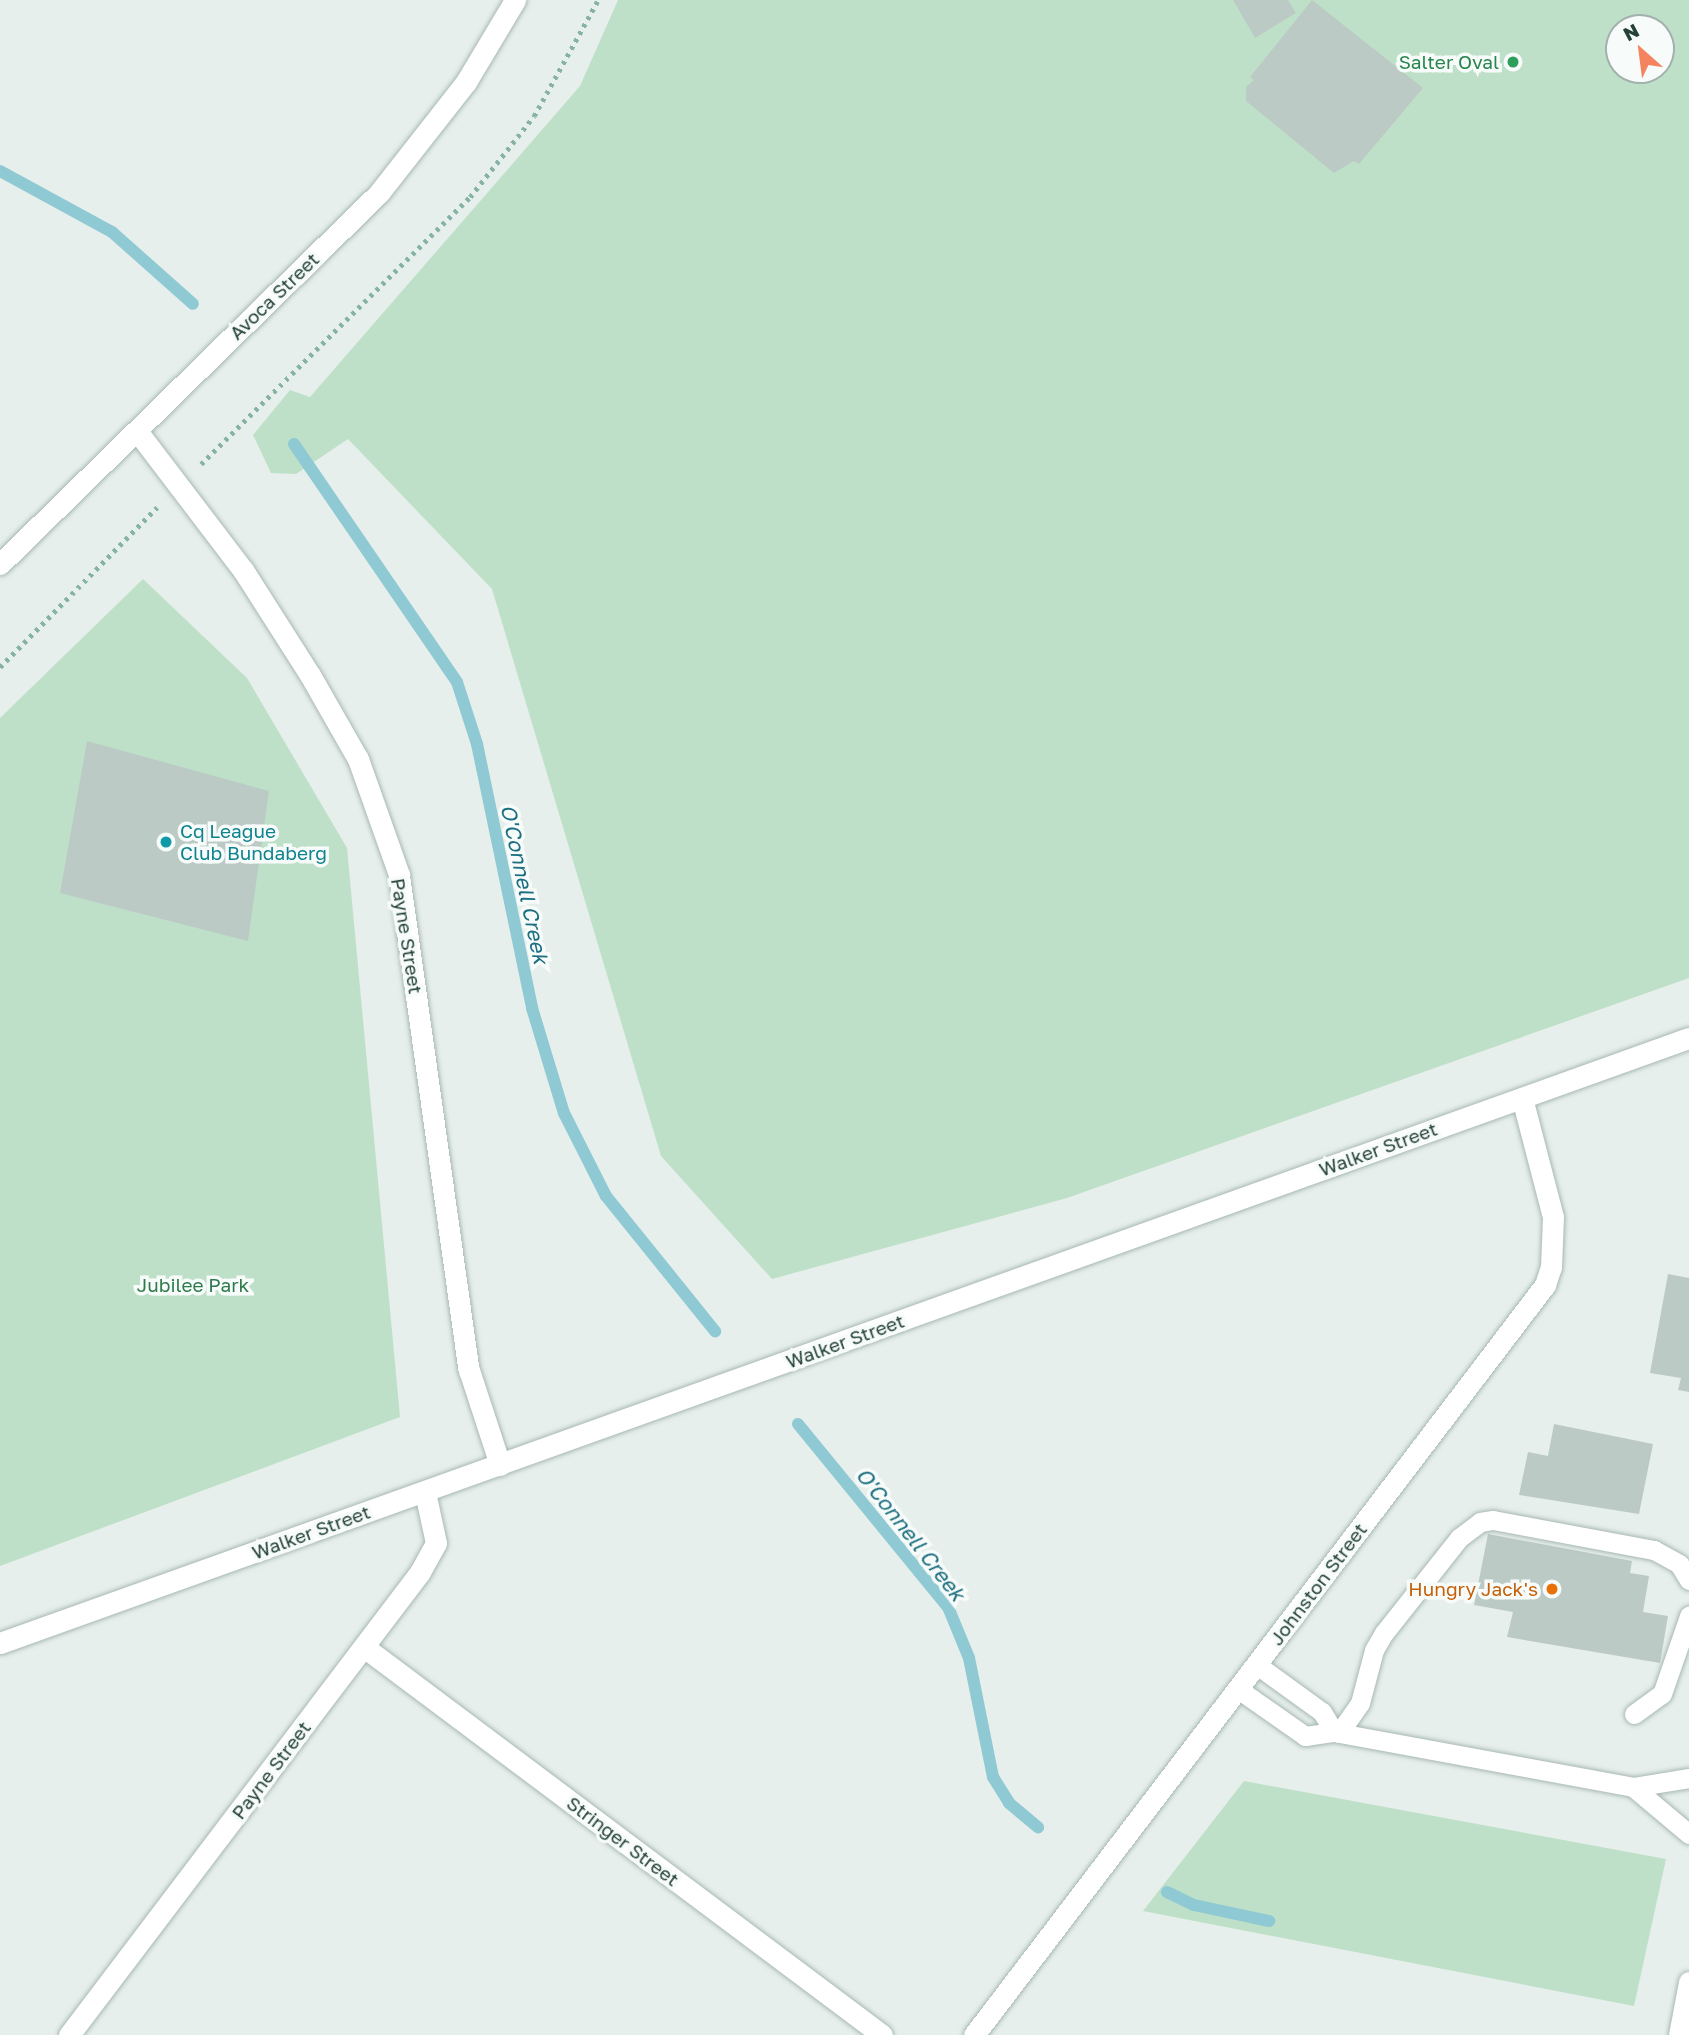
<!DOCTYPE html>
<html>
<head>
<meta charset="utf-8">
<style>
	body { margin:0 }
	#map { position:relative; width:1689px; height:2035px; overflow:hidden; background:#e6efeb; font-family:"Golos Text",sans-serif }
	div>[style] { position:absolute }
	.green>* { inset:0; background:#bfe0c8 }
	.stream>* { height:12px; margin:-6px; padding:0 6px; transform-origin:6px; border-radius:6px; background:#8ec9d4 }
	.building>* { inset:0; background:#bbcac4 }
	.path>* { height:4.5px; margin-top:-2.25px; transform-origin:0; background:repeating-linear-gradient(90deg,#86b3a5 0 3.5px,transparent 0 8.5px) }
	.roads { filter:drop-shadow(0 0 2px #a8b8b2) drop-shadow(0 0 2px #a8b8b2) }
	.service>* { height:19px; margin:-9.5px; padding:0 9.5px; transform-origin:9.5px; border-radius:9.5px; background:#fff }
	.minor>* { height:21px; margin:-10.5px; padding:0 10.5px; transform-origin:10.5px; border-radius:10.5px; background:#fff }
	.tertiary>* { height:21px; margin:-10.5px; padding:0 10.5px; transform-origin:10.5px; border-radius:10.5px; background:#fff }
	.dots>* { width:19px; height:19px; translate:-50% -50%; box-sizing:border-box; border:4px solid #f7fbf9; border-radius:50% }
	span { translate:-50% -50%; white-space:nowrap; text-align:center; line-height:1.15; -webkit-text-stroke:7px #f7fbf9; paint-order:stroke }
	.leisure-label { font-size:19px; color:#27864d }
	.right { translate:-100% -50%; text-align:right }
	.street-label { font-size:19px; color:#24423a }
	.culture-label { font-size:19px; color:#0d838f }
	.left { translate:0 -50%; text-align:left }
	.park-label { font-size:19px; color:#2d7a4b }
	.food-label { font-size:19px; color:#c56008 }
	.water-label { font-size:21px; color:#1c6f80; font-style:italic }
	.north { position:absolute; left:1605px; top:14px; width:70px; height:70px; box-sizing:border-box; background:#f7fbf9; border:2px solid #a3b1ad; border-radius:50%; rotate:332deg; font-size:19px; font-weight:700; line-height:28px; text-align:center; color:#24423a }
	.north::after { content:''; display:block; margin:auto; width:24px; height:32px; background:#f4845f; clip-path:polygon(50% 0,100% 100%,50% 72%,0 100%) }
</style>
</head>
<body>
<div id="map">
	<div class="green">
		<div style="clip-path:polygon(evenodd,618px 0,1689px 0,1689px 978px,1067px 1198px,772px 1279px,661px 1156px,492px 589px,348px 439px,296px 474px,271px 473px,253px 435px,290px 390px,310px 397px,580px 86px,618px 0,1619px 28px,1661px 28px,1661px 70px,1619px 70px,1619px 28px)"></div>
		<div style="clip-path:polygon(143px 579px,247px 678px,347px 848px,400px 1417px,0 1566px,0 718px)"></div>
		<div style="clip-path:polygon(1244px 1781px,1666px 1859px,1634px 2006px,1143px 1911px)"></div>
	</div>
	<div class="stream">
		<div style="left:0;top:171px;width:128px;rotate:28.6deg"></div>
		<div style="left:112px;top:232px;width:108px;rotate:41.6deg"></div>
		<div style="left:294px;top:444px;width:288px;rotate:55.6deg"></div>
		<div style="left:457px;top:682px;width:65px;rotate:72.1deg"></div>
		<div style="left:477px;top:744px;width:270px;rotate:78.2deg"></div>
		<div style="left:532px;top:1008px;width:110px;rotate:73.1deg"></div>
		<div style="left:564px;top:1113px;width:93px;rotate:63.2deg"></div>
		<div style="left:606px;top:1196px;width:174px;rotate:51.1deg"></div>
		<div style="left:798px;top:1424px;width:237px;rotate:50.7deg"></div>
		<div style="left:948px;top:1607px;width:55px;rotate:67.6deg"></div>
		<div style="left:969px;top:1658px;width:121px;rotate:78.6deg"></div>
		<div style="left:993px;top:1777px;width:31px;rotate:58deg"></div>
		<div style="left:1009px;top:1803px;width:38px;rotate:40deg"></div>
		<div style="left:1167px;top:1892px;width:30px;rotate:26deg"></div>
		<div style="left:1194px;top:1905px;width:77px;rotate:12deg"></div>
	</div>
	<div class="building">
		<div style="clip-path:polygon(1233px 0,1288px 0,1296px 13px,1255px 38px)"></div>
		<div style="clip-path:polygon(1312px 0,1423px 88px,1359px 164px,1354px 161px,1334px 173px,1246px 101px,1246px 87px,1254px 80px,1250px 77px)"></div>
		<div style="clip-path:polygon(87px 741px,269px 791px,248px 941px,60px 893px)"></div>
		<div style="clip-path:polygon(1668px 1274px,1689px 1278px,1689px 1392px,1678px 1390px,1681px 1378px,1650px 1373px)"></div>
		<div style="clip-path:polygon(1554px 1424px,1653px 1444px,1639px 1514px,1519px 1495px,1528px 1452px,1548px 1456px)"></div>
		<div style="clip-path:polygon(1488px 1534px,1632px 1561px,1630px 1573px,1649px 1576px,1643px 1612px,1668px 1616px,1660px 1663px,1507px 1637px,1513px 1612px,1474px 1605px)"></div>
	</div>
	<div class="path">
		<div style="left:201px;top:464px;width:379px;rotate:-44.8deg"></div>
		<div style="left:470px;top:197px;width:103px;rotate:-51.7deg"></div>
		<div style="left:534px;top:116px;width:132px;rotate:-61.1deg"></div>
		<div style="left:0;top:667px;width:224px;rotate:-45.5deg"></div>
	</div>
	<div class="roads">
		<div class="service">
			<div style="left:1257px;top:1665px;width:80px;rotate:35.9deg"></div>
			<div style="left:1322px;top:1712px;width:23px;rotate:59deg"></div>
			<div style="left:1238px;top:1689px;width:82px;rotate:35deg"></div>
			<div style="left:1305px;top:1736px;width:29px;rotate:-8deg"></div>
			<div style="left:1334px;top:1732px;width:304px;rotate:10.4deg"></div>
			<div style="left:1634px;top:1714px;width:34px;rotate:-36deg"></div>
			<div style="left:1662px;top:1694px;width:83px;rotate:-70.9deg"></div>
			<div style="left:1339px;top:1733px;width:37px;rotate:-55deg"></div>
			<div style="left:1360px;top:1703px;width:55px;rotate:-75.2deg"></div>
			<div style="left:1374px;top:1650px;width:20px;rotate:-60deg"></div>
			<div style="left:1384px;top:1633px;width:121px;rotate:-51.7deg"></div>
			<div style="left:1459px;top:1538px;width:26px;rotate:-37deg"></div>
			<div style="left:1480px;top:1522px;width:13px;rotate:-9deg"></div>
			<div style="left:1493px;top:1520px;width:164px;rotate:10.6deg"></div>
			<div style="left:1654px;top:1550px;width:29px;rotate:29deg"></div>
			<div style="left:1679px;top:1564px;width:19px;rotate:58deg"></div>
			<div style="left:1689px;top:1778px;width:57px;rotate:170.9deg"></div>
			<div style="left:1633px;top:1787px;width:73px;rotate:40deg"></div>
		</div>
		<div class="minor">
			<div style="left:137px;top:431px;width:175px;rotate:52.7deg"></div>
			<div style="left:243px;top:570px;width:125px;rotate:57.5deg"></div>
			<div style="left:310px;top:675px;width:97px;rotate:60.3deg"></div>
			<div style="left:358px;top:759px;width:123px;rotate:70.5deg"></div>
			<div style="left:399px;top:875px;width:500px;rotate:82deg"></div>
			<div style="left:469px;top:1370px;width:100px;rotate:71.9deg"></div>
			<div style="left:364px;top:1647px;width:647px;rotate:36.83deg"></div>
			<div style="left:69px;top:2035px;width:581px;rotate:-52.83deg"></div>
			<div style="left:420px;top:1572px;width:33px;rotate:-61deg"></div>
			<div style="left:436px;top:1543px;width:52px;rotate:-102.2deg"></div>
			<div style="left:974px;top:2035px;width:943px;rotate:-52.72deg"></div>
			<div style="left:1545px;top:1285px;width:19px;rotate:-72deg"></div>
			<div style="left:1551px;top:1267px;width:50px;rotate:-87.7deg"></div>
			<div style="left:1553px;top:1217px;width:123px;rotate:-104.6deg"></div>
			<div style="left:1679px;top:2035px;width:54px;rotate:-79.3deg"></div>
		</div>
		<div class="tertiary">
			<div style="left:0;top:564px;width:530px;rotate:-44.39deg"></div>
			<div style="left:379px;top:193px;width:141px;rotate:-51.9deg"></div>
			<div style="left:466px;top:82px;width:96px;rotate:-59.1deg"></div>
			<div style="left:0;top:1643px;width:1794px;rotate:-19.71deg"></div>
		</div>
	</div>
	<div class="dots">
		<div style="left:1513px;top:62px;background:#2e9e5b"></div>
		<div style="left:166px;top:842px;background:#0f9aa8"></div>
		<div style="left:1552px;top:1589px;background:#e8710a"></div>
	</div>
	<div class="leisure-label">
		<span class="right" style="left:1499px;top:62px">Salter Oval</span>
	</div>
	<div class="street-label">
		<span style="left:274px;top:296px;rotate:-44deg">Avoca Street</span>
		<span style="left:407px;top:936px;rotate:81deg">Payne Street</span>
		<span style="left:1378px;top:1149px;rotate:-20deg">Walker Street</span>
		<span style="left:845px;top:1341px;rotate:-20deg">Walker Street</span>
		<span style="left:311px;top:1532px;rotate:-20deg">Walker Street</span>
		<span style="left:1318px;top:1584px;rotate:-53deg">Johnston Street</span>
		<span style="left:271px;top:1770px;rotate:-53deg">Payne Street</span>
		<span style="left:623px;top:1841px;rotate:37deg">Stringer Street</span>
	</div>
	<div class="culture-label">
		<span class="left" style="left:180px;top:842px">Cq League<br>Club Bundaberg</span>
	</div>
	<div class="park-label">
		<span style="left:193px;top:1285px">Jubilee Park</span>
	</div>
	<div class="food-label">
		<span class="right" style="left:1538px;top:1589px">Hungry Jack's</span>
	</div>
	<div class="water-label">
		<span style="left:525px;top:884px;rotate:78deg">O'Connell Creek</span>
		<span style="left:911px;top:1534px;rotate:52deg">O'Connell Creek</span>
	</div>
	<div class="north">N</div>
</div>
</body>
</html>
